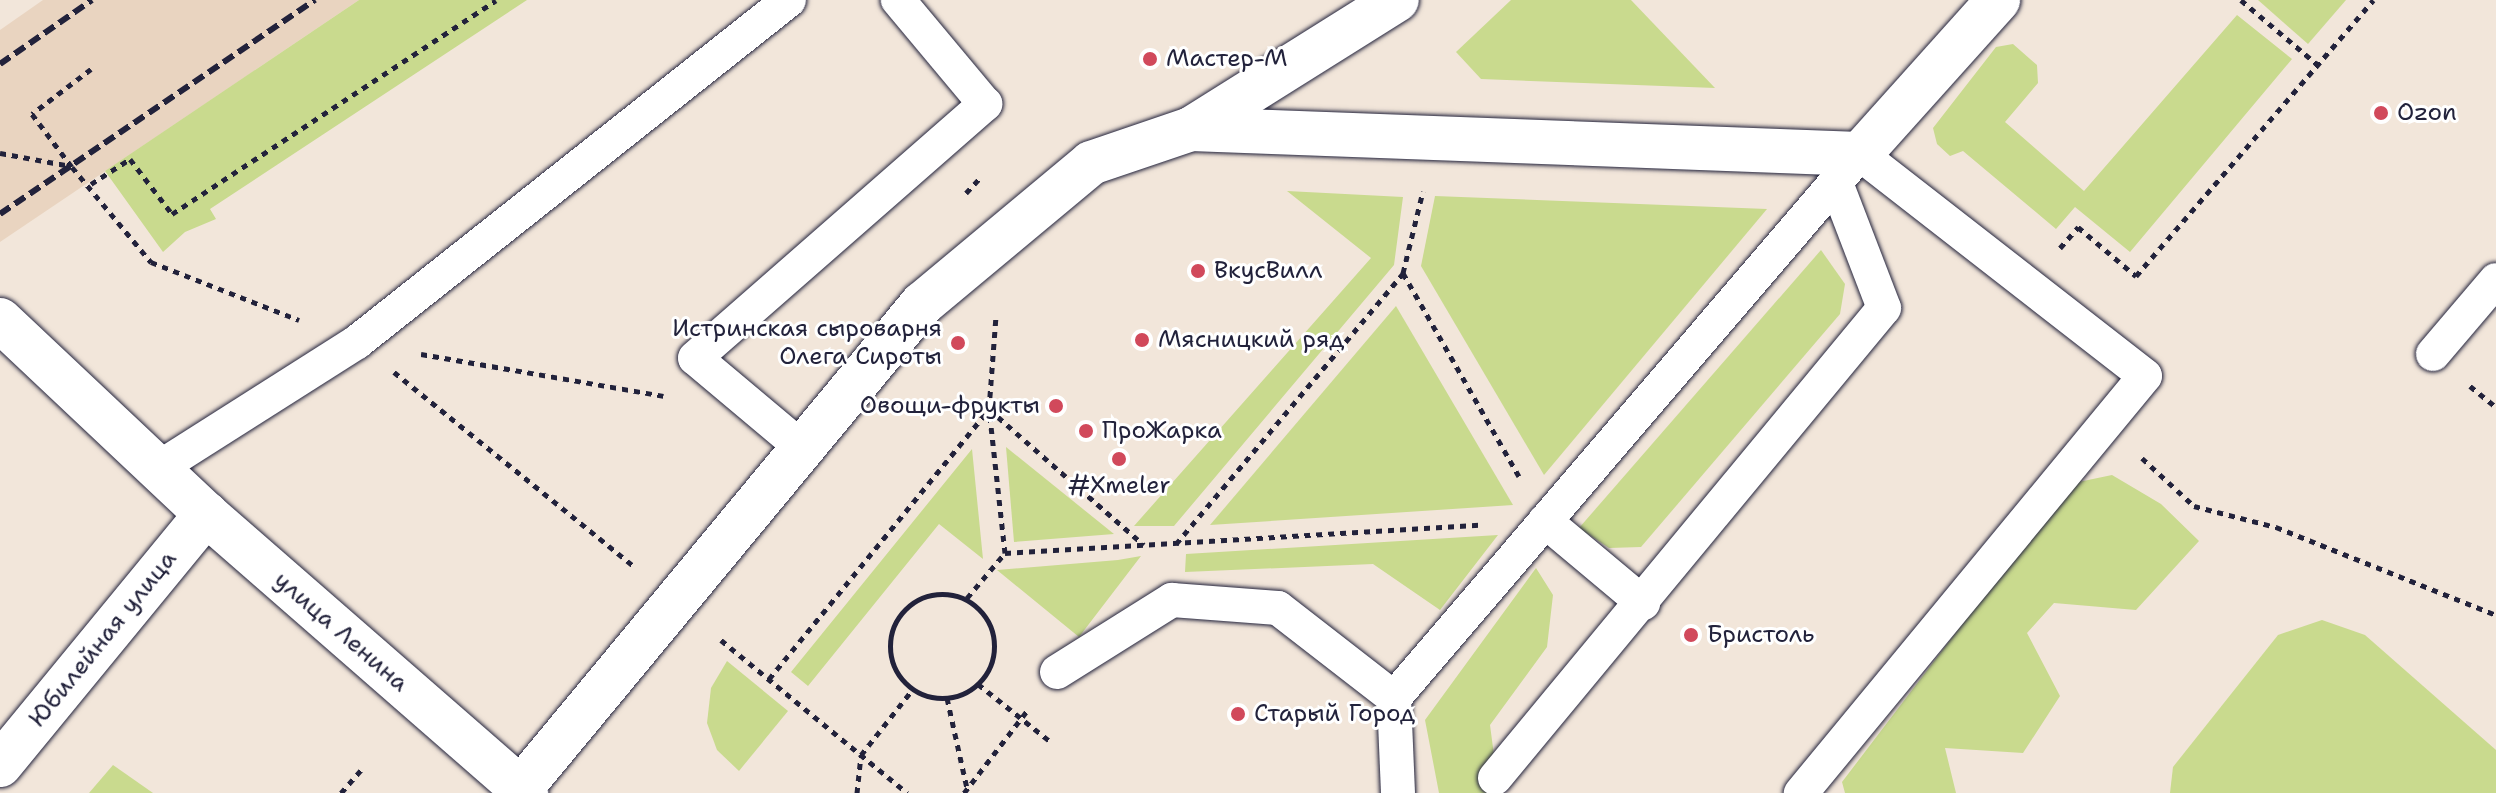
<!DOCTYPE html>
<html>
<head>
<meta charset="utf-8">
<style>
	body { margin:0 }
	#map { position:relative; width:2496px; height:793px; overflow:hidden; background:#f2e6da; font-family:"Shantell Sans",sans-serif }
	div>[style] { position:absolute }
	.built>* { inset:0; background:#e9d4c0 }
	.green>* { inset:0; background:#c9da8e }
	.path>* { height:5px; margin-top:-2.5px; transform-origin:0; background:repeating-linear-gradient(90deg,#22223b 0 6px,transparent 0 12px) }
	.path>.ring { margin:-2.5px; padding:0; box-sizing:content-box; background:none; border:5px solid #22223b; border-radius:50% }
	.roads { filter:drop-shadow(0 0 2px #22223b) drop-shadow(0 0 2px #22223b) }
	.service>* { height:34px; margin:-17px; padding:0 17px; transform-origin:17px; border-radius:17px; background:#fff }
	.minor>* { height:44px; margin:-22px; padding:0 22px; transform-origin:22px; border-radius:22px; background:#fff }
	.tertiary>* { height:44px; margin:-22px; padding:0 22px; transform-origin:22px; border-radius:22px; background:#fff }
	.secondary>* { height:44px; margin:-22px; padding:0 22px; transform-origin:22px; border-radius:22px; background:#fff }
	.rail>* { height:6px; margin-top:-3px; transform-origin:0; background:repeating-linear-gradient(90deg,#22223b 0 12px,transparent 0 18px) }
	.dots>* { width:22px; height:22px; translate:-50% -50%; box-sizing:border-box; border:4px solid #fff; border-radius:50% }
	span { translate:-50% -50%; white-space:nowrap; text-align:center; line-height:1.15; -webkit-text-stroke:6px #fff; paint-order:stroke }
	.poi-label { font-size:24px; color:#22223b }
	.left { translate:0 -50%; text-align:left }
	.right { translate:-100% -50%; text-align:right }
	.street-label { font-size:24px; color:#22223b }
</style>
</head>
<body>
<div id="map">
	<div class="built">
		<div style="clip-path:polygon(43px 0,359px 0,0 242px,0 30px)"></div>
	</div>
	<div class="green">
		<div style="clip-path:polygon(359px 0,527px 0,210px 209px,216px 219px,185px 232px,163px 252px,105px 171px)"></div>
		<div style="clip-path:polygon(1511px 0,1631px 0,1715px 88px,1481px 79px,1456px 52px)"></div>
		<div style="clip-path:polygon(2258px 0,2346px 0,2308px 44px)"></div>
		<div style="clip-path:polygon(2237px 15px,2292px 59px,2130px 252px,2075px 207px,2056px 229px,1963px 151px,1950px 156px,1937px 144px,1933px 128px,1996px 47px,2013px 44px,2037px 65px,2038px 83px,2005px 122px,2084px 191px)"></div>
		<div style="clip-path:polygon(1287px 191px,1403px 197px,1394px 265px,1174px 526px,1134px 526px,1371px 258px)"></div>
		<div style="clip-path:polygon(1435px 196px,1767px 209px,1544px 475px,1421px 266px)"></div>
		<div style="clip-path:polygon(1821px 250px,1845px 284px,1840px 314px,1641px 547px,1609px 548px,1579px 528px)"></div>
		<div style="clip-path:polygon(1396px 306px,1513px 505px,1210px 525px)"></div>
		<div style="clip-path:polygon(1006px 447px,1114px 534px,1014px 542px)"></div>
		<div style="clip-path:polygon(972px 449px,983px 559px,939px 524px,808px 686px,791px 672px)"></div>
		<div style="clip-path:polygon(2112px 475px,2161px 504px,2199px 541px,2136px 610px,2054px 603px,2027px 633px,2060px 696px,2023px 753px,1945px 748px,1956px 793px,1845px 793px,1842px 782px,2069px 484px)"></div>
		<div style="clip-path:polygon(1498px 535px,1440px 610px,1373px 564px,1185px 572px,1186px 554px)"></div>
		<div style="clip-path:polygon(1141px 556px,1079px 637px,997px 570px,1118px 560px)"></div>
		<div style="clip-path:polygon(1536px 568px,1553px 595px,1547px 647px,1490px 725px,1499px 793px,1439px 793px,1425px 720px)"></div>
		<div style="clip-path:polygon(2322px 620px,2365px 635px,2496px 750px,2496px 793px,2170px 793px,2173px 767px,2278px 635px)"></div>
		<div style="clip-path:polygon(727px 661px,788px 711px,739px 771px,717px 750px,707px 723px,711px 688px)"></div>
		<div style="clip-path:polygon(113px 765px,153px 793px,89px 793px)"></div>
	</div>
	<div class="path">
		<div style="left:2241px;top:0;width:101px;rotate:40.2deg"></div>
		<div style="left:91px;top:69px;width:74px;rotate:142.7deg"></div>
		<div style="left:32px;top:114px;width:66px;rotate:53deg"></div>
		<div style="left:72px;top:167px;width:124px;rotate:50.3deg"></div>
		<div style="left:151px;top:262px;width:159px;rotate:21.4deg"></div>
		<div style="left:0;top:153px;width:72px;rotate:10.4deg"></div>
		<div style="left:91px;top:184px;width:46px;rotate:-32.7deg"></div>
		<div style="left:130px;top:159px;width:69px;rotate:52.6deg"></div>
		<div style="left:172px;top:214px;width:388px;rotate:-33.4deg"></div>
		<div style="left:966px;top:193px;width:22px;rotate:-47deg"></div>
		<div style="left:2060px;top:248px;width:28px;rotate:-49deg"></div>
		<div style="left:2078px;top:227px;width:76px;rotate:40.2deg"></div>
		<div style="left:2136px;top:276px;width:364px;rotate:-49.3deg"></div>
		<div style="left:1403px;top:273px;width:234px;rotate:60.3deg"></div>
		<div style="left:421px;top:354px;width:246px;rotate:9.8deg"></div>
		<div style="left:394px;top:372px;width:310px;rotate:39deg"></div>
		<div style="left:2470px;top:386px;width:33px;rotate:39deg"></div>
		<div style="left:2142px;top:458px;width:71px;rotate:42.7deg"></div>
		<div style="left:2194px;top:506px;width:85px;rotate:14.4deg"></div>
		<div style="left:2276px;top:527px;width:237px;rotate:21.8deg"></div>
		<div style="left:1176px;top:544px;width:354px;rotate:-50deg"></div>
		<div style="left:1403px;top:273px;width:84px;rotate:-76.3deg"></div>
		<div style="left:1005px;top:553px;width:475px;rotate:-3.4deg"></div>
		<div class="ring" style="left:890px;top:594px;width:99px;height:99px"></div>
		<div style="left:967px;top:598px;width:59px;rotate:-49.8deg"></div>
		<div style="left:1005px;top:553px;width:145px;rotate:-96.3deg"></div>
		<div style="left:989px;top:409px;width:94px;rotate:-85.7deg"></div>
		<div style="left:721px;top:640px;width:241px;rotate:39.4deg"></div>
		<div style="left:769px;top:679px;width:348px;rotate:-50.8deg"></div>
		<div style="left:989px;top:409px;width:206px;rotate:41.3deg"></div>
		<div style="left:978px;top:684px;width:93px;rotate:38.5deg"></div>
		<div style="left:947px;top:698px;width:92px;rotate:77.5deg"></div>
		<div style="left:341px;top:793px;width:32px;rotate:-49deg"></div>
		<div style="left:857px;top:793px;width:38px;rotate:-84deg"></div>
		<div style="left:861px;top:755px;width:84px;rotate:-51.8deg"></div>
		<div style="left:964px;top:793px;width:103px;rotate:-52.5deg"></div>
	</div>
	<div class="roads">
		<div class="service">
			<div style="left:2433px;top:354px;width:97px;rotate:-49.6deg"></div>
			<div style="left:801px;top:447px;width:138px;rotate:-140deg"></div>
			<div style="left:695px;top:358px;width:386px;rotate:-41.2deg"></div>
			<div style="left:985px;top:104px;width:136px;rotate:-129.9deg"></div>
			<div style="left:157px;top:469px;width:237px;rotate:-32.4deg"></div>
			<div style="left:357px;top:342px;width:551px;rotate:-38.37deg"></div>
			<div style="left:1545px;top:521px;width:128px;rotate:39.9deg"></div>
			<div style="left:1057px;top:672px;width:136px;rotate:-32.1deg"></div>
			<div style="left:1172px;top:600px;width:106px;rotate:4.3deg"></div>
			<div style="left:1278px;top:608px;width:147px;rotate:37.8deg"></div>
			<div style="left:1495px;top:778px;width:610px;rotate:-50.39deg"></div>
			<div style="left:1884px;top:308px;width:134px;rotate:-111deg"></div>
			<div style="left:1398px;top:793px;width:95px;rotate:-92.4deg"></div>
			<div style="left:1394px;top:698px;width:716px;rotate:-49.42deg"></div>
			<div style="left:1860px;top:154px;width:361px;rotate:37.9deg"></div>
			<div style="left:2145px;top:376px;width:541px;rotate:129.52deg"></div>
		</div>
		<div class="minor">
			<div style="left:1191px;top:129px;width:243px;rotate:-32.1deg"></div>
			<div style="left:521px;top:788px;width:629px;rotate:-50.36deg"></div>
			<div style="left:922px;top:304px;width:220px;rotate:-39.8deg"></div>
			<div style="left:1091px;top:163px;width:106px;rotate:-18.8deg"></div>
			<div style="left:1191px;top:129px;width:669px;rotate:2.14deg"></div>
			<div style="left:1860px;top:154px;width:207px;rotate:-48.1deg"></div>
		</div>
		<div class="tertiary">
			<div style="left:0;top:765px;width:325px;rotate:-50.6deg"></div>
		</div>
		<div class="secondary">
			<div style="left:0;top:320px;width:283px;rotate:43.3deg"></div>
			<div style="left:206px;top:514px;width:425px;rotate:41.1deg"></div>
		</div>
	</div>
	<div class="rail">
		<div style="left:0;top:64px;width:112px;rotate:-34.8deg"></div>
		<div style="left:0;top:214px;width:381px;rotate:-34.2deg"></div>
	</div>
	<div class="dots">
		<div style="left:1150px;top:59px;background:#d1495b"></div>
		<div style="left:2381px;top:113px;background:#d1495b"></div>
		<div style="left:1198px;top:271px;background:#d1495b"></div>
		<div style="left:1142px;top:340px;background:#d1495b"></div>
		<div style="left:958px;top:343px;background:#d1495b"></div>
		<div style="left:1056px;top:406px;background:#d1495b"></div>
		<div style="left:1086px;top:431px;background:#d1495b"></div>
		<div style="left:1119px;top:459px;background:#d1495b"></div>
		<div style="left:1691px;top:635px;background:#d1495b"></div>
		<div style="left:1238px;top:714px;background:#d1495b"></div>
	</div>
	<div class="poi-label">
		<span class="left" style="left:1166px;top:59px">Мастер-М</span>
		<span class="left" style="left:2397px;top:113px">Ozon</span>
		<span class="left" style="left:1214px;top:271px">ВкусВилл</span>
		<span class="right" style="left:942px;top:343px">Истринская сыроварня<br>Олега Сироты</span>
		<span class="left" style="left:1158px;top:340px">Мясницкий ряд</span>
		<span class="right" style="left:1040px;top:406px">Овощи-фрукты</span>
		<span class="left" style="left:1102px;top:431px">ПроЖарка</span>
		<span style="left:1119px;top:486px">#Xmeler</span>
		<span class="left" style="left:1707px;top:635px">Бристоль</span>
		<span class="left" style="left:1254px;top:714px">Старый Город</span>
	</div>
	<div class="street-label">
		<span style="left:341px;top:632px;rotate:41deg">улица Ленина</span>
		<span style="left:103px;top:639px;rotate:-51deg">Юбилейная улица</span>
	</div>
</div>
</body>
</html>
